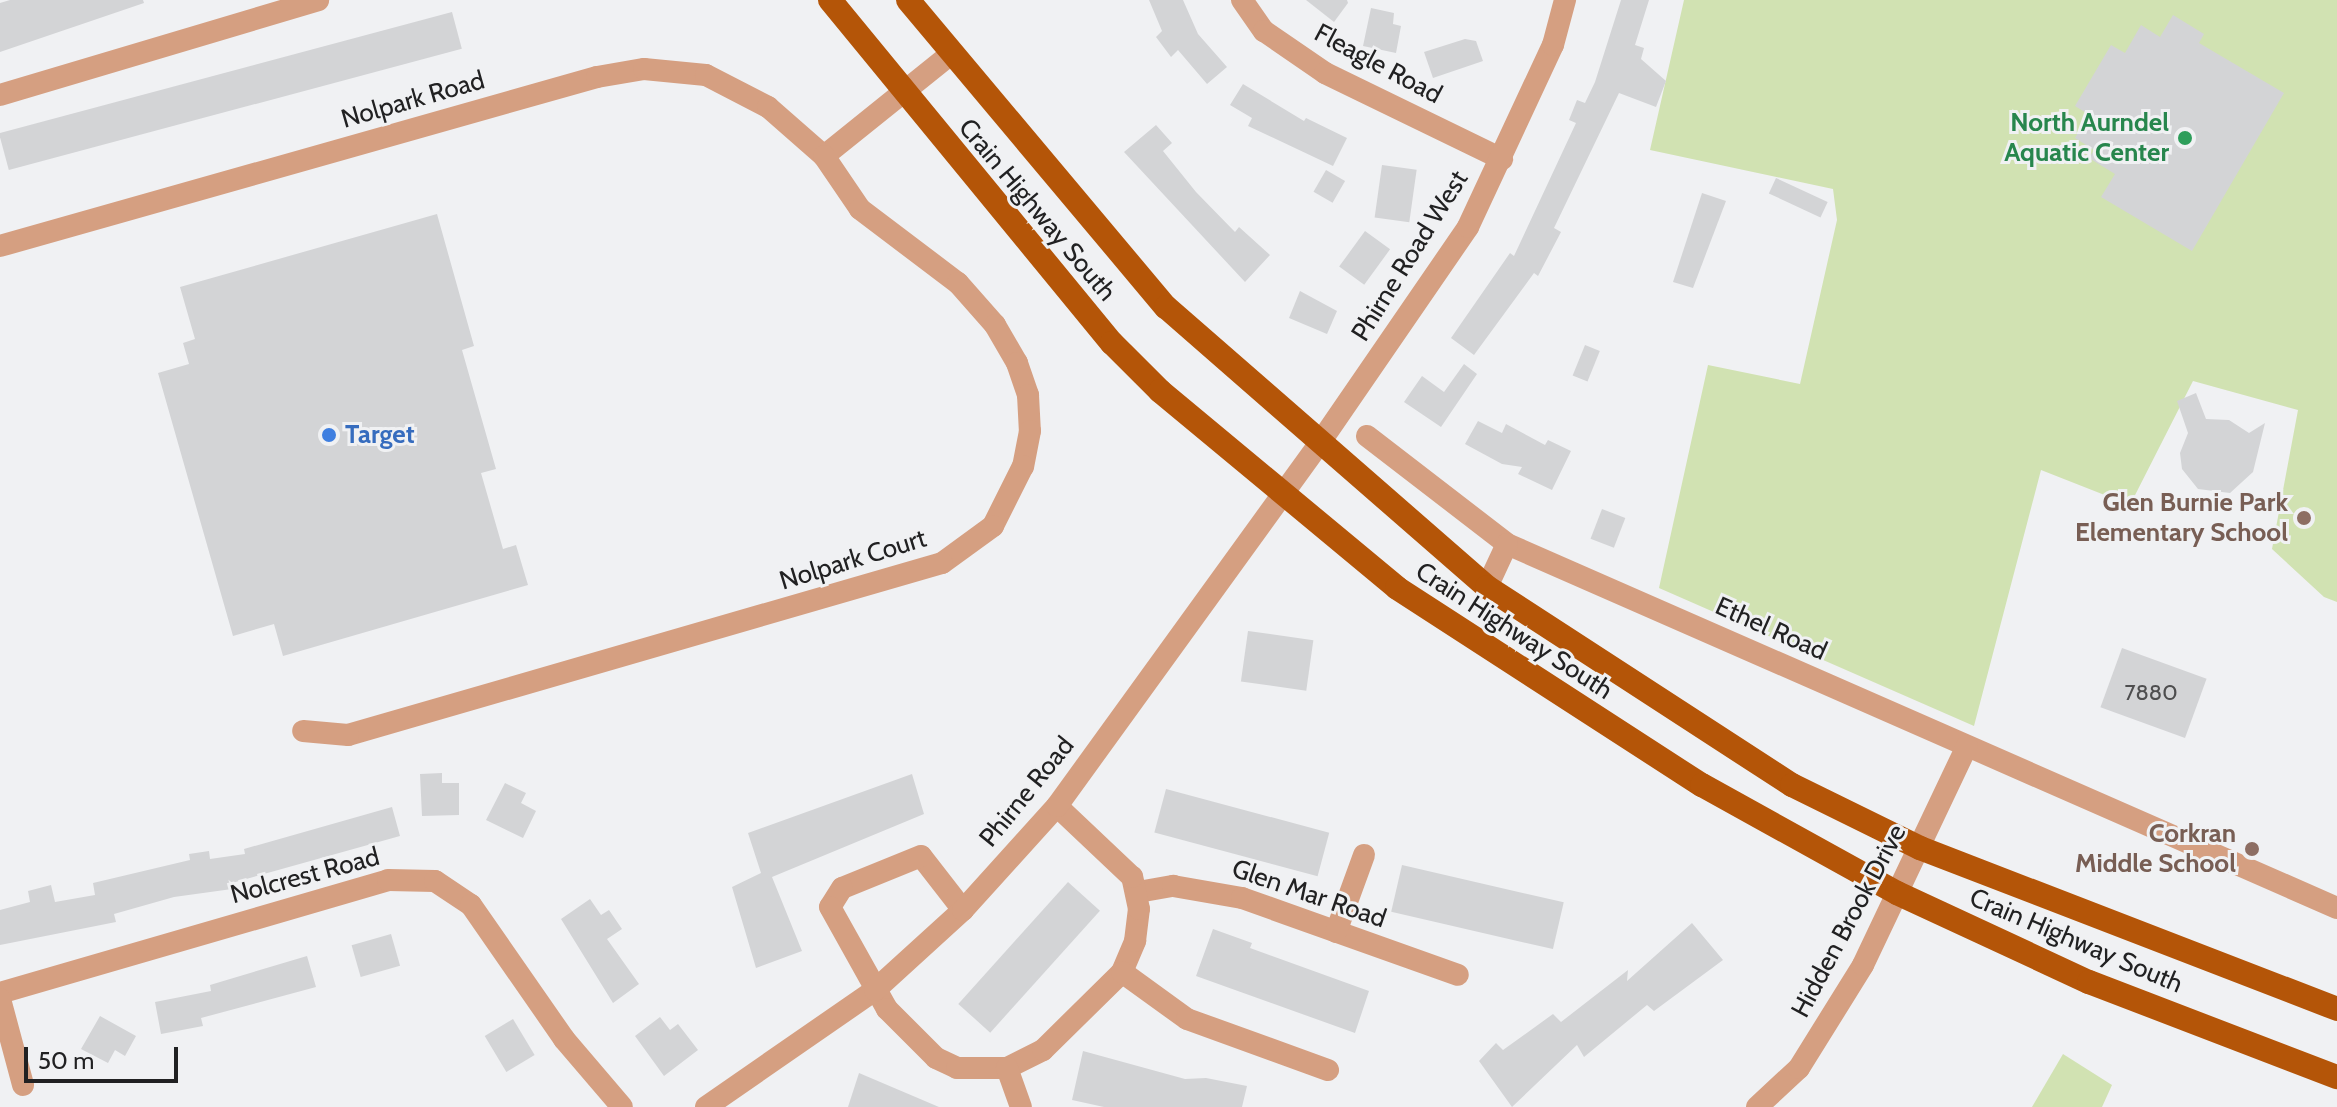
<!DOCTYPE html>
<html>
<head>
<meta charset="utf-8">
<style>
	body { margin:0 }
	#map { position:relative; width:2337px; height:1107px; overflow:hidden; background:#f0f1f3; font-family:Cabin,sans-serif }
	div>[style] { position:absolute }
	.green>* { inset:0; background:#d1e2b2 }
	.building>* { inset:0; background:#d3d4d6; transform-origin:0 0 }
	.street>* { height:22px; margin:-11px; padding:0 11px; transform-origin:11px; border-radius:11px; background:#d59f81 }
	.primary>* { height:24px; margin:-12px; padding:0 12px; transform-origin:12px; border-radius:12px; background:#b45508 }
	.dots>* { width:22px; height:22px; translate:-50% -50%; box-sizing:border-box; border:4px solid #f0f1f3; border-radius:50% }
	span { translate:-50% -50%; white-space:nowrap; text-align:center; line-height:1.15; -webkit-text-stroke:6px #f0f1f3; paint-order:stroke }
	.number-label { font-size:22px; color:#4e4e4f }
	.number-label span { -webkit-text-stroke-width:0 }
	.street-label { font-size:26px; color:#212122 }
	.leisure-label { font-size:26px; color:#27864d; font-weight:700 }
	.right { translate:-100% -50%; text-align:right }
	.shop-label { font-size:26px; color:#366cbe; font-weight:700 }
	.left { translate:0 -50%; text-align:left }
	.education-label { font-size:26px; color:#785e54; font-weight:700 }
	.scale { position:absolute; left:24px; top:1047px; width:154px; height:36px; box-sizing:border-box; border:4px solid #212122; border-top:0; padding-left:10px; font-size:24px; line-height:28px; white-space:nowrap; color:#212122; -webkit-text-stroke:6px #f0f1f3; paint-order:stroke }
</style>
</head>
<body>
<div id="map">
	<div class="green">
		<div style="clip-path:polygon(1684px 0,2337px 0,2337px 602px,2324px 597px,2272px 549px,2298px 410px,2193px 381px,2130px 505px,2041px 470px,1974px 726px,1659px 588px,1708px 365px,1800px 384px,1837px 220px,1833px 189px,1650px 150px)"></div>
		<div style="clip-path:polygon(2063px 1054px,2112px 1085px,2102px 1107px,2032px 1107px)"></div>
	</div>
	<div class="building">
		<div style="clip-path:polygon(10px 0,143px 0,144px 3px,0 52px,0 3px)"></div>
		<div style="clip-path:polygon(1149px 0,1183px 0,1198px 34px,1227px 67px,1207px 84px,1178px 50px,1171px 57px,1156px 37px,1162px 31px)"></div>
		<div style="clip-path:polygon(1306px 0,1347px 0,1348px 3px,1334px 22px)"></div>
		<div style="clip-path:polygon(1621px 0,1649px 0,1635px 45px,1644px 48px,1641px 59px,1666px 81px,1656px 107px,1619px 93px,1554px 228px,1561px 232px,1538px 276px,1534px 273px,1474px 355px,1451px 338px,1510px 253px,1514px 256px,1576px 123px,1569px 120px,1577px 100px,1585px 103px,1595px 82px)"></div>
		<div style="clip-path:polygon(1371px 8px,1394px 13px,1393px 24px,1401px 26px,1396px 53px,1363px 46px)"></div>
		<div style="left:452px;top:12px;width:38px;height:469px;rotate:75deg"></div>
		<div style="clip-path:polygon(2173px 15px,2204px 34px,2199px 43px,2284px 93px,2192px 251px,2101px 197px,2115px 174px,2089px 158px,2094px 150px,2075px 138px,2088px 114px,2075px 106px,2111px 45px,2125px 53px,2141px 25px,2160px 37px)"></div>
		<div style="clip-path:polygon(1465px 39px,1476px 41px,1483px 61px,1433px 78px,1424px 52px)"></div>
		<div style="clip-path:polygon(1243px 84px,1304px 121px,1306px 118px,1347px 138px,1333px 166px,1248px 126px,1252px 118px,1230px 105px)"></div>
		<div style="clip-path:polygon(1156px 125px,1172px 143px,1163px 151px,1196px 192px,1235px 232px,1239px 227px,1270px 255px,1245px 282px,1124px 152px)"></div>
		<div style="left:1382px;top:165px;width:35px;height:53px;rotate:8deg"></div>
		<div style="left:1326px;top:170px;width:22px;height:25px;rotate:30deg"></div>
		<div style="left:1776px;top:178px;width:57px;height:17px;rotate:25deg"></div>
		<div style="clip-path:polygon(1702px 193px,1726px 201px,1693px 288px,1673px 282px)"></div>
		<div style="clip-path:polygon(437px 214px,474px 346px,462px 350px,496px 469px,481px 473px,503px 549px,516px 545px,528px 585px,283px 656px,274px 624px,233px 636px,158px 373px,189px 364px,183px 343px,195px 339px,180px 287px)"></div>
		<div style="left:1365px;top:231px;width:31px;height:44px;rotate:36deg"></div>
		<div style="clip-path:polygon(1300px 291px,1337px 311px,1327px 334px,1289px 318px)"></div>
		<div style="left:1585px;top:345px;width:16px;height:33px;rotate:22deg"></div>
		<div style="clip-path:polygon(1464px 364px,1477px 374px,1441px 427px,1404px 402px,1422px 376px,1444px 392px)"></div>
		<div style="clip-path:polygon(2196px 393px,2206px 419px,2229px 420px,2249px 433px,2265px 423px,2253px 472px,2230px 493px,2198px 489px,2182px 469px,2180px 453px,2188px 433px,2177px 401px)"></div>
		<div style="clip-path:polygon(1478px 421px,1502px 433px,1506px 424px,1545px 445px,1548px 440px,1571px 451px,1552px 490px,1518px 474px,1522px 467px,1502px 464px,1465px 444px)"></div>
		<div style="left:1602px;top:509px;width:25px;height:32px;rotate:21deg"></div>
		<div style="left:1248px;top:631px;width:66px;height:51px;rotate:8deg"></div>
		<div style="left:2122px;top:648px;width:90px;height:63px;rotate:20deg"></div>
		<div style="clip-path:polygon(442px 773px,442px 783px,459px 783px,459px 815px,422px 816px,420px 774px)"></div>
		<div style="clip-path:polygon(912px 774px,924px 814px,772px 877px,802px 951px,756px 968px,732px 887px,761px 873px,748px 833px)"></div>
		<div style="clip-path:polygon(505px 783px,526px 793px,521px 803px,536px 811px,523px 838px,486px 820px)"></div>
		<div style="left:1166px;top:789px;width:169px;height:45px;rotate:15deg"></div>
		<div style="clip-path:polygon(392px 807px,400px 836px,232px 883px,232px 889px,174px 897px,114px 914px,116px 922px,0 945px,0 910px,30px 902px,28px 891px,51px 885px,55px 902px,95px 895px,93px 883px,190px 860px,189px 854px,209px 851px,210px 859px,245px 854px,244px 849px)"></div>
		<div style="left:1402px;top:865px;width:166px;height:48px;rotate:13deg"></div>
		<div style="left:1068px;top:882px;width:43px;height:164px;rotate:42deg"></div>
		<div style="clip-path:polygon(590px 899px,601px 915px,609px 910px,622px 929px,607px 939px,639px 984px,613px 1003px,561px 919px)"></div>
		<div style="clip-path:polygon(1692px 923px,1723px 960px,1654px 1011px,1647px 1005px,1584px 1057px,1577px 1045px,1512px 1107px,1479px 1061px,1496px 1043px,1503px 1050px,1553px 1014px,1561px 1022px,1628px 970px,1627px 981px)"></div>
		<div style="clip-path:polygon(1213px 929px,1252px 943px,1250px 948px,1369px 991px,1355px 1033px,1196px 976px)"></div>
		<div style="left:391px;top:934px;width:33px;height:41px;rotate:74deg"></div>
		<div style="clip-path:polygon(307px 956px,316px 987px,201px 1018px,203px 1026px,161px 1034px,155px 1002px,211px 991px,210px 985px)"></div>
		<div style="clip-path:polygon(100px 1016px,136px 1036px,125px 1056px,115px 1050px,108px 1063px,81px 1049px)"></div>
		<div style="clip-path:polygon(660px 1017px,670px 1030px,678px 1024px,698px 1050px,664px 1076px,635px 1036px)"></div>
		<div style="left:513px;top:1019px;width:42px;height:33px;rotate:59deg"></div>
		<div style="clip-path:polygon(1083px 1051px,1185px 1079px,1206px 1078px,1247px 1086px,1242px 1107px,1104px 1107px,1072px 1100px)"></div>
		<div style="clip-path:polygon(859px 1073px,939px 1107px,848px 1107px)"></div>
	</div>
	<div class="street">
		<div style="left:1242px;top:0;width:38px;rotate:55deg"></div>
		<div style="left:1264px;top:31px;width:74px;rotate:34.5deg"></div>
		<div style="left:1325px;top:73px;width:197px;rotate:25.9deg"></div>
		<div style="left:0;top:95px;width:332px;rotate:-16.6deg"></div>
		<div style="left:824px;top:156px;width:163px;rotate:-38.8deg"></div>
		<div style="left:0;top:246px;width:620px;rotate:-15.81deg"></div>
		<div style="left:597px;top:77px;width:48px;rotate:-9.7deg"></div>
		<div style="left:644px;top:69px;width:62px;rotate:5.5deg"></div>
		<div style="left:706px;top:75px;width:70px;rotate:27.3deg"></div>
		<div style="left:768px;top:107px;width:74px;rotate:41.2deg"></div>
		<div style="left:824px;top:156px;width:64px;rotate:55.8deg"></div>
		<div style="left:860px;top:209px;width:123px;rotate:37.1deg"></div>
		<div style="left:958px;top:283px;width:56px;rotate:48.6deg"></div>
		<div style="left:995px;top:325px;width:44px;rotate:59.9deg"></div>
		<div style="left:1017px;top:363px;width:34px;rotate:71deg"></div>
		<div style="left:1028px;top:395px;width:36px;rotate:87deg"></div>
		<div style="left:1030px;top:431px;width:36px;rotate:101deg"></div>
		<div style="left:1023px;top:466px;width:67px;rotate:116.6deg"></div>
		<div style="left:993px;top:526px;width:63px;rotate:144deg"></div>
		<div style="left:942px;top:563px;width:618px;rotate:163.85deg"></div>
		<div style="left:348px;top:735px;width:45px;rotate:-174.9deg"></div>
		<div style="left:1367px;top:436px;width:177px;rotate:37.6deg"></div>
		<div style="left:1507px;top:544px;width:906px;rotate:23.68deg"></div>
		<div style="left:1487px;top:587px;width:47px;rotate:-65.1deg"></div>
		<div style="left:1138px;top:892px;width:36px;rotate:-10deg"></div>
		<div style="left:1173px;top:886px;width:70px;rotate:9.9deg"></div>
		<div style="left:1242px;top:898px;width:229px;rotate:19.6deg"></div>
		<div style="left:963px;top:910px;width:68px;rotate:-127.9deg"></div>
		<div style="left:921px;top:856px;width:85px;rotate:157.9deg"></div>
		<div style="left:842px;top:888px;width:22px;rotate:122deg"></div>
		<div style="left:830px;top:907px;width:117px;rotate:60.8deg"></div>
		<div style="left:887px;top:1009px;width:69px;rotate:45deg"></div>
		<div style="left:936px;top:1058px;width:23px;rotate:25deg"></div>
		<div style="left:957px;top:1068px;width:50px"></div>
		<div style="left:1007px;top:1068px;width:40px;rotate:-26.6deg"></div>
		<div style="left:1043px;top:1050px;width:111px;rotate:-44.6deg"></div>
		<div style="left:1122px;top:972px;width:34px;rotate:-67deg"></div>
		<div style="left:1135px;top:941px;width:32px;rotate:-83deg"></div>
		<div style="left:1139px;top:909px;width:33px;rotate:-102deg"></div>
		<div style="left:1132px;top:877px;width:103px;rotate:-136.6deg"></div>
		<div style="left:1336px;top:932px;width:82px;rotate:-70deg"></div>
		<div style="left:1122px;top:972px;width:80px;rotate:35.9deg"></div>
		<div style="left:1187px;top:1019px;width:150px;rotate:19.9deg"></div>
		<div style="left:0;top:993px;width:404px;rotate:-16.2deg"></div>
		<div style="left:388px;top:880px;width:47px;rotate:1.2deg"></div>
		<div style="left:435px;top:881px;width:43px;rotate:33.7deg"></div>
		<div style="left:471px;top:905px;width:163px;rotate:55.2deg"></div>
		<div style="left:564px;top:1039px;width:89px;rotate:49.5deg"></div>
		<div style="left:0;top:999px;width:89px;rotate:75deg"></div>
		<div style="left:1007px;top:1068px;width:41px;rotate:70.3deg"></div>
		<div style="left:706px;top:1107px;width:206px;rotate:-34.7deg"></div>
		<div style="left:875px;top:990px;width:119px;rotate:-42.3deg"></div>
		<div style="left:963px;top:910px;width:140px;rotate:-47.9deg"></div>
		<div style="left:1057px;top:806px;width:447px;rotate:-54.1deg"></div>
		<div style="left:1319px;top:444px;width:263px;rotate:-55.5deg"></div>
		<div style="left:1468px;top:227px;width:201px;rotate:-65deg"></div>
		<div style="left:1553px;top:45px;width:47px;rotate:-75.1deg"></div>
		<div style="left:1757px;top:1107px;width:57px;rotate:-42.9deg"></div>
		<div style="left:1799px;top:1068px;width:121px;rotate:-58.1deg"></div>
		<div style="left:1863px;top:965px;width:242px;rotate:-64.6deg"></div>
	</div>
	<div class="primary">
		<div style="left:830px;top:0;width:444px;rotate:50.6deg"></div>
		<div style="left:1112px;top:343px;width:68px;rotate:45deg"></div>
		<div style="left:1160px;top:391px;width:308px;rotate:39.7deg"></div>
		<div style="left:1397px;top:588px;width:363px;rotate:32.9deg"></div>
		<div style="left:1702px;top:785px;width:223px;rotate:29deg"></div>
		<div style="left:1897px;top:893px;width:212px;rotate:24.9deg"></div>
		<div style="left:2089px;top:982px;width:266px;rotate:21deg"></div>
		<div style="left:908px;top:0;width:401px;rotate:50deg"></div>
		<div style="left:1166px;top:307px;width:426px;rotate:41.1deg"></div>
		<div style="left:1487px;top:587px;width:364px;rotate:33deg"></div>
		<div style="left:1792px;top:785px;width:143px;rotate:26.2deg"></div>
		<div style="left:1920px;top:848px;width:447px;rotate:21.1deg"></div>
	</div>
	<div class="dots">
		<div style="left:2185px;top:138px;background:#2e9e5b"></div>
		<div style="left:329px;top:435px;background:#3f7fe0"></div>
		<div style="left:2304px;top:518px;background:#8d6e63"></div>
		<div style="left:2252px;top:849px;background:#8d6e63"></div>
	</div>
	<div class="number-label">
		<span style="left:2151px;top:693px">7880</span>
	</div>
	<div class="street-label">
		<span style="left:1378px;top:64px;rotate:28deg">Fleagle Road</span>
		<span style="left:413px;top:100px;rotate:-16deg">Nolpark Road</span>
		<span style="left:1037px;top:210px;rotate:50deg">Crain Highway South</span>
		<span style="left:1410px;top:256px;rotate:-58deg">Phirne Road West</span>
		<span style="left:853px;top:560px;rotate:-17deg">Nolpark Court</span>
		<span style="left:1771px;top:629px;rotate:24deg">Ethel Road</span>
		<span style="left:1514px;top:631px;rotate:33deg">Crain Highway South</span>
		<span style="left:1027px;top:792px;rotate:-51deg">Phirne Road</span>
		<span style="left:305px;top:876px;rotate:-15deg">Nolcrest Road</span>
		<span style="left:1309px;top:894px;rotate:19deg">Glen Mar Road</span>
		<span style="left:1849px;top:921px;rotate:-62deg">Hidden Brook Drive</span>
		<span style="left:2076px;top:941px;rotate:23deg">Crain Highway South</span>
	</div>
	<div class="leisure-label">
		<span class="right" style="left:2169px;top:138px">North Aurndel<br>Aquatic Center</span>
	</div>
	<div class="shop-label">
		<span class="left" style="left:345px;top:435px">Target</span>
	</div>
	<div class="education-label">
		<span class="right" style="left:2288px;top:518px">Glen Burnie Park<br>Elementary School</span>
		<span class="right" style="left:2236px;top:849px">Corkran<br>Middle School</span>
	</div>
	<div class="scale">50 m</div>
</div>
</body>
</html>
